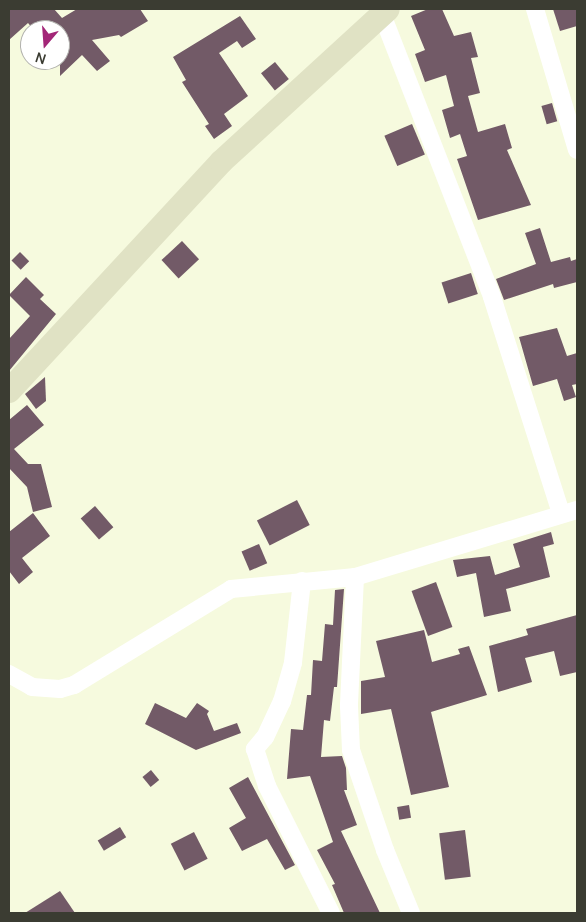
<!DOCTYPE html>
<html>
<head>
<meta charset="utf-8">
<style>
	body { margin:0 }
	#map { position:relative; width:586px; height:922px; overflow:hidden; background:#f6fade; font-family:Manrope,sans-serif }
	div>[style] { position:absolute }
	.building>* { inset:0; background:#725a67; transform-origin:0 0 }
	.street>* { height:18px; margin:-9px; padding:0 9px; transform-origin:9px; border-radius:9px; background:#fff }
	.secondary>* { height:24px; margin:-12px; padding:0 12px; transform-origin:12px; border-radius:12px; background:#e0e2c4 }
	span { translate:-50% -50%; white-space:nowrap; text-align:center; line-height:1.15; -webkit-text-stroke:5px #fff; paint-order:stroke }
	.frame { position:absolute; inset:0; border:10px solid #3b3c32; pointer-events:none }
	.north { position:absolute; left:20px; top:20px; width:50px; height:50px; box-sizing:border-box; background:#fff; border:1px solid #b1b1ad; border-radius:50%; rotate:198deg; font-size:14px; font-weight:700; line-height:20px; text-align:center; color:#3b3c32 }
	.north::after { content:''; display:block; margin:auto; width:18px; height:22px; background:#a32678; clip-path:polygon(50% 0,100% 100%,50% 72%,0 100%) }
</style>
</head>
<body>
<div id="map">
	<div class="building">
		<div style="clip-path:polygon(9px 9px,54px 9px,62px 18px,77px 9px,140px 9px,148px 21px,121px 37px,119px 35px,92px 40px,110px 61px,97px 71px,82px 55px,60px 76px,60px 30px,34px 30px,28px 23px,9px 40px)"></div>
		<div style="clip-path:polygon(428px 9px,442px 9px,454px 36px,471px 32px,478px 57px,471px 58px,480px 93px,468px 96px,478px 132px,505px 124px,512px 148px,507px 150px,531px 205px,478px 220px,457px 159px,467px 156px,460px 134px,450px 138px,442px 110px,454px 106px,446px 75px,425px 82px,415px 54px,425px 50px,411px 16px)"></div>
		<div style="clip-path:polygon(553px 9px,577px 9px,577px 26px,560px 31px)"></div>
		<div style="clip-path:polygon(240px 16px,256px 39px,242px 48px,237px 41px,219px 53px,248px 96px,224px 114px,232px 126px,214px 139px,205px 126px,209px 124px,182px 82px,186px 80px,173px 57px)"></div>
		<div style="left:275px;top:62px;width:22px;height:18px;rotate:51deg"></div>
		<div style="left:552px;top:103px;width:19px;height:11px;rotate:74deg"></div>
		<div style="left:412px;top:124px;width:33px;height:30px;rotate:67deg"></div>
		<div style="clip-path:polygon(540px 228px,551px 262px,570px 257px,571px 261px,577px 259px,577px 282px,554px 288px,553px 284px,504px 300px,496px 279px,536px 264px,525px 233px)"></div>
		<div style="left:182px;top:241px;width:25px;height:28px;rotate:47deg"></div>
		<div style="left:20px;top:252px;width:13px;height:12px;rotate:45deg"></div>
		<div style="left:471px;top:273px;width:22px;height:31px;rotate:72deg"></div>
		<div style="clip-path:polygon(26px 277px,44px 295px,40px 299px,56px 314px,9px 371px,9px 339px,30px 316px,9px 295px)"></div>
		<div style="clip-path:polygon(557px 328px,567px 356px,577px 353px,577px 384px,572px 385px,576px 397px,564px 401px,557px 379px,533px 386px,519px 337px)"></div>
		<div style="clip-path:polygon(45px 377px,46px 401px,36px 409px,25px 394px)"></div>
		<div style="clip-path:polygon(27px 405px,44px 425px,14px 449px,28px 464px,41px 464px,52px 507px,33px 512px,27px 487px,9px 468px,9px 420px)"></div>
		<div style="left:297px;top:500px;width:28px;height:45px;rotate:63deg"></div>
		<div style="left:95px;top:506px;width:28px;height:19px;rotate:49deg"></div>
		<div style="clip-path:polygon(33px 513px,50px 536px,22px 558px,33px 572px,19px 584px,9px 571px,9px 532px)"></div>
		<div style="clip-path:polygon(551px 532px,554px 544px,543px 547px,550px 577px,506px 589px,511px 611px,484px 617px,476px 573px,457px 577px,453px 560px,490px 556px,495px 575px,520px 567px,513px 544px)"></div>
		<div style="left:259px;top:544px;width:21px;height:19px;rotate:67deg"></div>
		<div style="left:436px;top:582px;width:48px;height:26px;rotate:70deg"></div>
		<div style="clip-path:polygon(344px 589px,337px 687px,334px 687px,330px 721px,324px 720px,321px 757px,342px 756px,346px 768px,347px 790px,344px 790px,357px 825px,341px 831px,380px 913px,344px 913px,332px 885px,335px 884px,317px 850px,333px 842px,310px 776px,287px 779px,291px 729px,303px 730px,307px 695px,311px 695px,313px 660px,322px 661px,325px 624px,333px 625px,335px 590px)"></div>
		<div style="clip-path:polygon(577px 615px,577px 672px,560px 676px,554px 651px,525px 658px,532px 682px,498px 692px,489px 646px,528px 635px,526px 629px)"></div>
		<div style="clip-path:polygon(424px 630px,432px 662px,460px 654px,458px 649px,469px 646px,487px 695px,431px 712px,449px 787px,411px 795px,391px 709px,361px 714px,361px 681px,385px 677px,376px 641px)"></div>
		<div style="clip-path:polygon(155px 703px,186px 718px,197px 703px,209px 711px,207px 714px,214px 731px,237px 723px,241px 733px,196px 750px,145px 724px)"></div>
		<div style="left:151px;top:770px;width:13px;height:11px;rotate:51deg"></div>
		<div style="clip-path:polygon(248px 777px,295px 865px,285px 870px,267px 839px,242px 851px,229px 828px,246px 818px,229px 788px)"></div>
		<div style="left:409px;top:805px;width:13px;height:12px;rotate:81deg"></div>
		<div style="left:120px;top:827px;width:12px;height:26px;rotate:59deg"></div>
		<div style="left:465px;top:830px;width:47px;height:26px;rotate:83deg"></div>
		<div style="left:194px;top:832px;width:30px;height:26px;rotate:63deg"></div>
		<div style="clip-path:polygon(60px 891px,75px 913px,25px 913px)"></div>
	</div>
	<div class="street">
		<div style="left:535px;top:9px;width:147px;rotate:73.4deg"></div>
		<div style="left:383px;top:17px;width:300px;rotate:68.7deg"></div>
		<div style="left:492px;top:297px;width:227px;rotate:72.3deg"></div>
		<div style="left:355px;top:577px;width:129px;rotate:92.7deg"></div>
		<div style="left:349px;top:706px;width:44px;rotate:87.4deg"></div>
		<div style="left:351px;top:750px;width:106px;rotate:71.2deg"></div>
		<div style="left:385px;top:850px;width:68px;rotate:67.6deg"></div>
		<div style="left:302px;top:581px;width:82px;rotate:96.3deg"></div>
		<div style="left:293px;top:663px;width:40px;rotate:106deg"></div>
		<div style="left:282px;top:701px;width:40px;rotate:115deg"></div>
		<div style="left:265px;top:737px;width:16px;rotate:130deg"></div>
		<div style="left:255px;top:749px;width:39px;rotate:72deg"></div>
		<div style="left:267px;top:786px;width:142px;rotate:63.3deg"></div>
		<div style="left:9px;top:674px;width:26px;rotate:29deg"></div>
		<div style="left:32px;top:687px;width:28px;rotate:4deg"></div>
		<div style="left:60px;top:689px;width:15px;rotate:-16deg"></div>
		<div style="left:74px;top:685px;width:184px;rotate:-31.4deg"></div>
		<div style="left:231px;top:589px;width:125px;rotate:-5.5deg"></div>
		<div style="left:355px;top:577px;width:232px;rotate:-16.8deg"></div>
	</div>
	<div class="secondary">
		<div style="left:9px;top:391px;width:312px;rotate:-47.2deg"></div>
		<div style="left:221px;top:162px;width:226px;rotate:-42.5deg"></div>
	</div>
	<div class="frame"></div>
	<div class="north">N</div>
</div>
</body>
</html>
